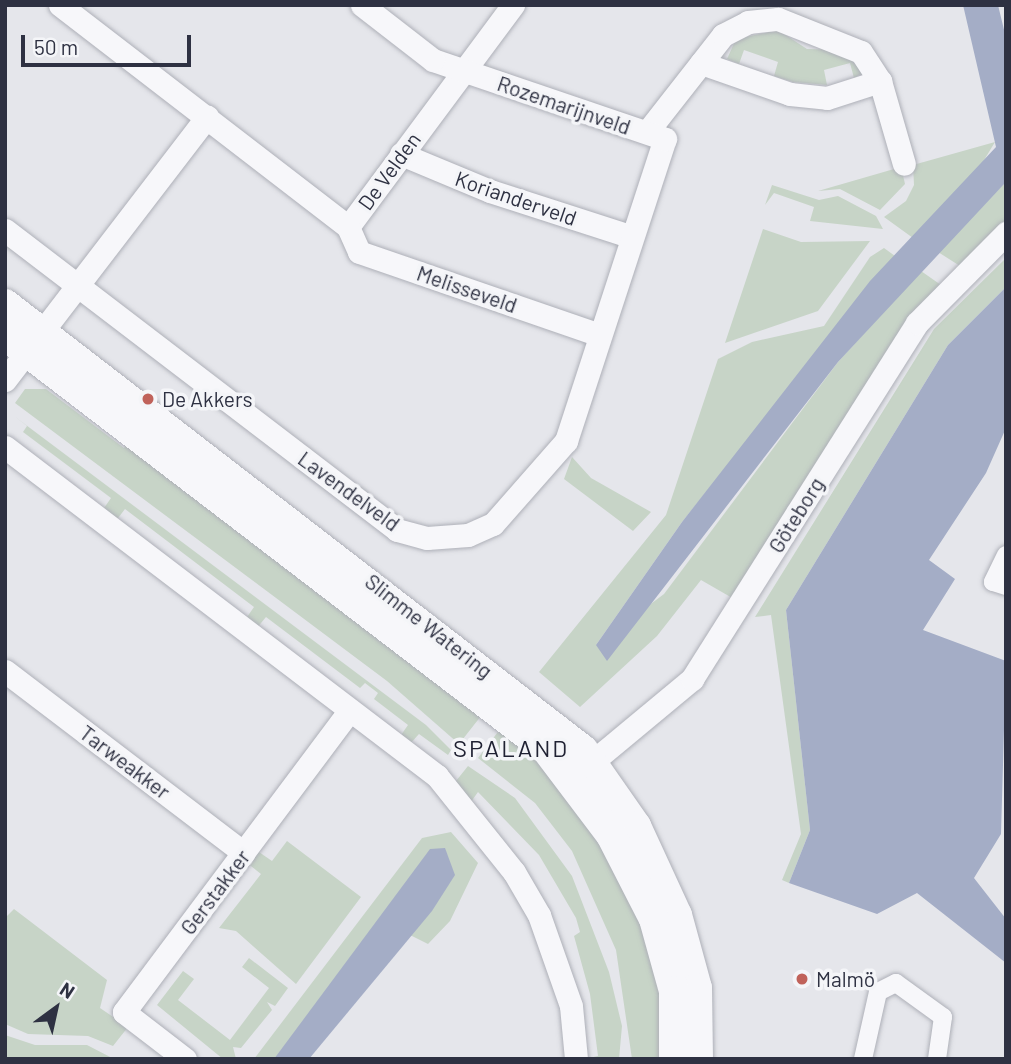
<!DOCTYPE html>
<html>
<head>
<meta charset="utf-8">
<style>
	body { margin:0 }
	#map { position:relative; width:1011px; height:1064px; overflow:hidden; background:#e5e6eb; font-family:Barlow,sans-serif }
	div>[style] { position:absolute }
	.green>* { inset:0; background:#c7d4c7 }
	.water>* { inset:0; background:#a4adc6 }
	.roads { filter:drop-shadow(0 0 2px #aeb0b8) drop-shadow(0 0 2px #aeb0b8) }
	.pedestrian>* { height:18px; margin:-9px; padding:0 9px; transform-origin:9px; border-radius:9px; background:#f7f7fa }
	.minor>* { height:23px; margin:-11.5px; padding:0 11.5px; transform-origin:11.5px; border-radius:11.5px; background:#f7f7fa }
	.tertiary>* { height:30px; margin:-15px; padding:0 15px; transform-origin:15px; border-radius:15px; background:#f7f7fa }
	.dots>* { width:19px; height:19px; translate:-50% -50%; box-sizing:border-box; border:4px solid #f4f5f8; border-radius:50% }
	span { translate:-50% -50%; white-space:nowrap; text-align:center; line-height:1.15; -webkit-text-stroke:7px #f4f5f8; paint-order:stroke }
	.street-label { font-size:21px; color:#2e3142 }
	.poi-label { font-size:21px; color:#2e3142 }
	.left { translate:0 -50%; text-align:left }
	.quarter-label { font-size:24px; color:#202233; letter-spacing:2px }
	.frame { position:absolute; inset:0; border:7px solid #2e3142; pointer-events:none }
	.north { position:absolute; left:21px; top:973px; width:70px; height:70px; -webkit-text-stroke:5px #f4f5f8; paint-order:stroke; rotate:33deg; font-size:19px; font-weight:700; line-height:28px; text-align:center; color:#2e3142 }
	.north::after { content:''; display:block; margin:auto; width:24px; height:32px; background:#2e3142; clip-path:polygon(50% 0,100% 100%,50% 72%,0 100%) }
	.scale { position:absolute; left:21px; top:35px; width:170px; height:32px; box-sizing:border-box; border:4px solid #2e3142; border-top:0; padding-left:9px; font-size:21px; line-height:24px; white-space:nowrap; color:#2e3142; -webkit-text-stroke:5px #f4f5f8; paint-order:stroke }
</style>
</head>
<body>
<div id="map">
	<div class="green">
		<div style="clip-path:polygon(778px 30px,807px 49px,846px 50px,863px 73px,854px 78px,850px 63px,824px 70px,827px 85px,793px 82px,774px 76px,778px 62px,744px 50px,739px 64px,727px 59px,736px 39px)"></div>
		<div style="clip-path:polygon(995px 142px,975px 175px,913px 238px,884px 217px,906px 201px,914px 185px,913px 165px)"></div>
		<div style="clip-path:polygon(901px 167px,905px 184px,880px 210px,840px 189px,818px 191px)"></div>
		<div style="clip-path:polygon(1006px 182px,1006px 221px,960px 266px,938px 252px)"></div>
		<div style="clip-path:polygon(772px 185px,819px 200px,838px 196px,876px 216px,883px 229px,810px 221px,814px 207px,774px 193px,765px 205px)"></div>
		<div style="clip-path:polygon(763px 229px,801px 242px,870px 241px,818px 311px,725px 343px)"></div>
		<div style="clip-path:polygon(884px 248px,895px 256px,682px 522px,596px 645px,664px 594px,838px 362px,921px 271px,941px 285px,734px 599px,701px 580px,657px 636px,580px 707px,539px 672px,666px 515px,718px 359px,752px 342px,824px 326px,870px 257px)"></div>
		<div style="clip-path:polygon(1006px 258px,1006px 287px,948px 345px,786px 610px,810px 830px,789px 883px,782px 880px,801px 834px,771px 615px,755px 617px,934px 329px)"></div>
		<div style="clip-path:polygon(25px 389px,46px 389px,124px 448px,131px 438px,481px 716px,459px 744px,387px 681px,15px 403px)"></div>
		<div style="clip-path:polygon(14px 416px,426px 725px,451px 750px,448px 755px,419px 734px,409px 745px,399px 738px,408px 725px,374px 699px,378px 693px,365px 683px,360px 688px,266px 617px,256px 629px,245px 620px,254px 607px,125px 509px,115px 522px,102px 511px,111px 498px,23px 432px,27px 426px)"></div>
		<div style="clip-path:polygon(572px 457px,591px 478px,651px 512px,633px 531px,564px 479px)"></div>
		<div style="clip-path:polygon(504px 724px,562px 782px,634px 898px,658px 974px,667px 1059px,632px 1059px,616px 950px,572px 851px,535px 803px,478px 758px)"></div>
		<div style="clip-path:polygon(468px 766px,515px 798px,572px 876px,609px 972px,622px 1026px,619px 1059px,584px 1059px,598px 1056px,590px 994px,574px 936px,580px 932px,576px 918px,539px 855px,478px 792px,468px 806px,452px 786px)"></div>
		<div style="clip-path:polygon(451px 832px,478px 863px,450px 921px,428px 944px,408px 934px,432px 911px,274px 1059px,254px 1059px,422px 838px)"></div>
		<div style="clip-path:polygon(287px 841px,361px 897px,296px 984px,236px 931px,219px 928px,261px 874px,247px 863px,256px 850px,272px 861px)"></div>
		<div style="clip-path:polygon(14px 909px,107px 980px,100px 1008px,128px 1027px,113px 1046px,88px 1036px,28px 1034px,5px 1024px,5px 918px)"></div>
		<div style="clip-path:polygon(249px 958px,288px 988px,275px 1006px,267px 1002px,272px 1010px,241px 1048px,233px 1047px,236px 1059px,223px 1059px,157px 1005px,183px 971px,194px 979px,178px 1000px,230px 1040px,269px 988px,242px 967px)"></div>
		<div style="clip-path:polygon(5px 1035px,35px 1045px,87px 1045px,114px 1059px,5px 1059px)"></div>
	</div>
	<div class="water">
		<div style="clip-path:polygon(963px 5px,998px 5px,1006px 38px,1006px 182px,838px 362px,607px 661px,596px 645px,682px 522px,870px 281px,996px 147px)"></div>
		<div style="clip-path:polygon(1006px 287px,1006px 428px,986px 473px,929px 560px,955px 579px,923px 630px,1006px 661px,1001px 834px,974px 878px,1006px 919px,1006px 963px,917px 893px,877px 914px,789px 883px,810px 830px,786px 610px,948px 345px)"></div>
		<div style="clip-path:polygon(445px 848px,455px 875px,432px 911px,309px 1059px,274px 1059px,430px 849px)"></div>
	</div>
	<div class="roads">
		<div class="pedestrian">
			<div style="left:1006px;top:555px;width:30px;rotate:116deg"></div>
			<div style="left:993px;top:582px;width:14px;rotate:17deg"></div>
			<div style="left:863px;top:1059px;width:69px;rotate:-77.4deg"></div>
			<div style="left:878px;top:992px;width:20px;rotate:-27deg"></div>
			<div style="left:896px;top:983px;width:58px;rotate:35.9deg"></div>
			<div style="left:943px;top:1017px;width:42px;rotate:98.1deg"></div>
		</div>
		<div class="minor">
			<div style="left:60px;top:5px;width:364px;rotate:37.6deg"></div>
			<div style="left:348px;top:227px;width:277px;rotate:-53.4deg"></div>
			<div style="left:701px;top:63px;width:94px;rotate:19.2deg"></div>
			<div style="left:790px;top:94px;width:37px;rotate:6deg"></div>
			<div style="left:827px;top:98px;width:56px;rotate:-17.8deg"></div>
			<div style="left:647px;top:132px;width:123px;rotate:-51.9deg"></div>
			<div style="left:723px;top:35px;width:28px;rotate:-27deg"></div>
			<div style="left:748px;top:22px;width:30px;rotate:-6deg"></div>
			<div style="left:778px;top:19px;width:89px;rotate:21.7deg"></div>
			<div style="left:861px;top:52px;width:35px;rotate:57deg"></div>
			<div style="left:880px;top:81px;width:86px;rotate:73.9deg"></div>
			<div style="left:401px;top:154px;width:96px;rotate:22.6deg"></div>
			<div style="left:490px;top:191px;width:149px;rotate:17.9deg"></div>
			<div style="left:348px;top:227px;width:27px;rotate:66deg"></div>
			<div style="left:359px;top:252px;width:255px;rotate:19deg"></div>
			<div style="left:5px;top:230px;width:494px;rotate:37.4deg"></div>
			<div style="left:397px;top:530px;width:31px;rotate:15deg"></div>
			<div style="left:427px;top:538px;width:41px;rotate:-4.2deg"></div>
			<div style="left:468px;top:535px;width:27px;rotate:-24deg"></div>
			<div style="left:493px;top:524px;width:111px;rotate:-48.7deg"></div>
			<div style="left:566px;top:441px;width:318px;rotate:-71.9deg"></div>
			<div style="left:665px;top:139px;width:245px;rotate:-161.2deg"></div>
			<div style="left:433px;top:60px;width:90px;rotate:-142.2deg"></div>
			<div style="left:5px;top:380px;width:332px;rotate:-52.5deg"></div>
			<div style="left:5px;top:447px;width:543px;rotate:37.29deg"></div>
			<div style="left:437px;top:776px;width:123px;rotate:51.3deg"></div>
			<div style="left:514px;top:872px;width:50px;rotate:59.8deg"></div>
			<div style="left:539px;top:915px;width:96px;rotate:70.6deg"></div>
			<div style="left:571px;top:1006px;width:53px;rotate:84.6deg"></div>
			<div style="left:5px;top:671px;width:300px;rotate:37.3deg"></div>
			<div style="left:580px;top:772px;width:146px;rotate:-39.7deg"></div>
			<div style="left:692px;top:679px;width:421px;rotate:-57.7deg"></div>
			<div style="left:917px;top:323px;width:127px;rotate:-45.3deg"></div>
			<div style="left:185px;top:1059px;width:77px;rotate:-142.4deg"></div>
			<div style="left:124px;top:1012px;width:377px;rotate:-53.2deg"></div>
		</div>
		<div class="tertiary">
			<div style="left:5px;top:304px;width:730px;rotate:37.65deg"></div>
			<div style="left:583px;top:750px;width:93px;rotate:55.1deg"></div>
			<div style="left:636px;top:826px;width:98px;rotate:65.3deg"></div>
			<div style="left:677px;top:915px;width:76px;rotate:74.7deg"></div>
			<div style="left:697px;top:988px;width:71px;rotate:89.2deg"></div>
			<div style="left:5px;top:335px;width:681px;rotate:37.43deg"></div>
			<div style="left:546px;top:749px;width:108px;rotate:52.9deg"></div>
			<div style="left:611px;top:835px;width:94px;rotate:62.9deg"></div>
			<div style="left:654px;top:919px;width:75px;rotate:74.5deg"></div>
			<div style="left:674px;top:991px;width:68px;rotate:90deg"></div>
		</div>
	</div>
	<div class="dots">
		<div style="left:148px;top:399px;background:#c0625a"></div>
		<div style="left:802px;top:979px;background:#c0625a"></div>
	</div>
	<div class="street-label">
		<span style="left:564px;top:105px;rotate:19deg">Rozemarijnveld</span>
		<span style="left:389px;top:171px;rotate:-54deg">De Velden</span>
		<span style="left:516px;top:198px;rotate:19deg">Korianderveld</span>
		<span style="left:467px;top:289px;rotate:19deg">Melisseveld</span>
		<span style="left:349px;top:491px;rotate:36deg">Lavendelveld</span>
		<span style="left:796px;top:515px;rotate:-58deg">Göteborg</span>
		<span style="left:429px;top:626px;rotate:38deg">Slimme Watering</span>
		<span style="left:125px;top:762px;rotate:37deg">Tarweakker</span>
		<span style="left:215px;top:892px;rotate:-53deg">Gerstakker</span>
	</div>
	<div class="poi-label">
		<span class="left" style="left:162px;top:399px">De Akkers</span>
		<span class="left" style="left:816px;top:979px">Malmö</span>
	</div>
	<div class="quarter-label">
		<span style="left:511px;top:748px">SPALAND</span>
	</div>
	<div class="frame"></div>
	<div class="north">N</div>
	<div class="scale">50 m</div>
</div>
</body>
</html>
